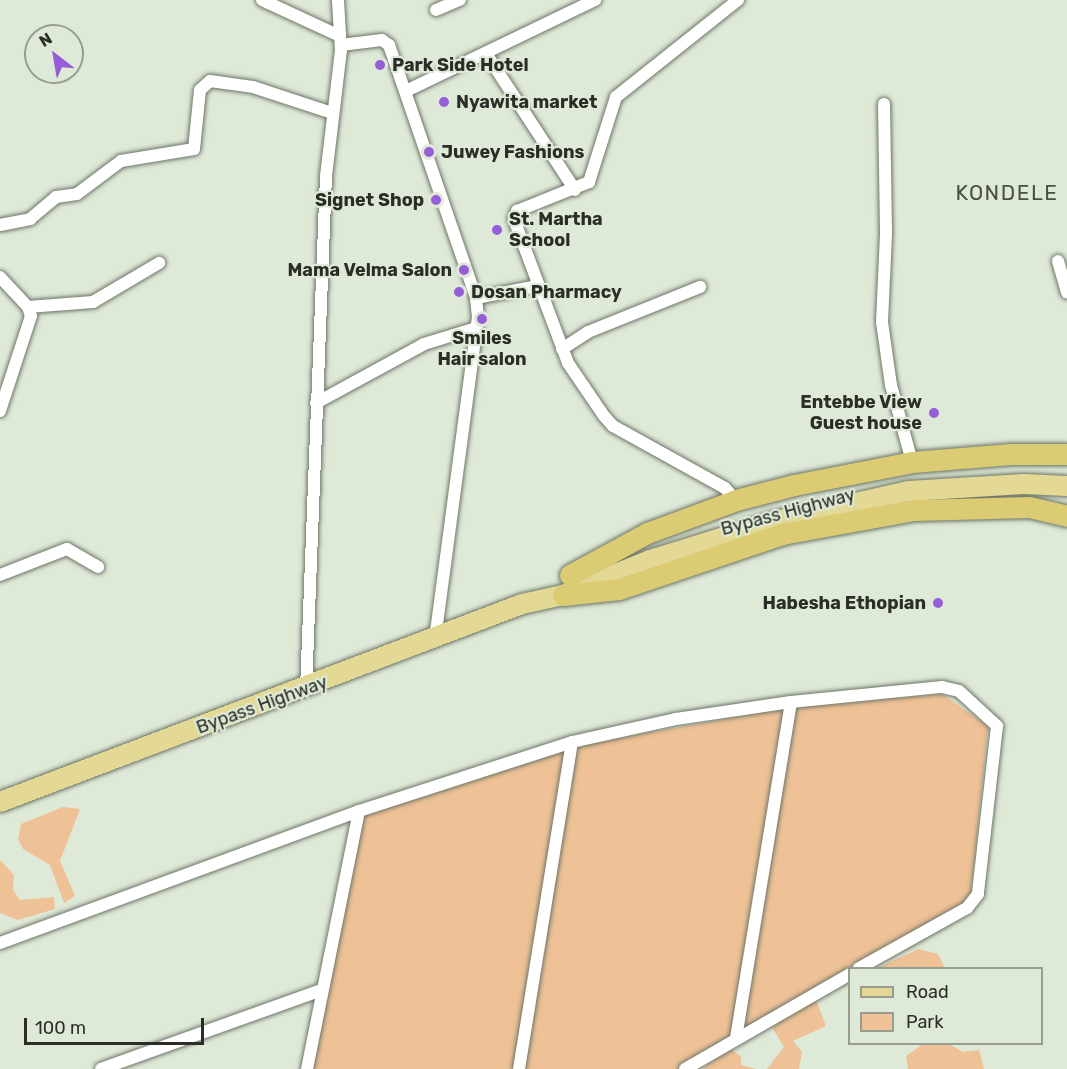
<!DOCTYPE html>
<html>
<head>
<meta charset="utf-8">
<style>
	body { margin:0 }
	#map { position:relative; width:1067px; height:1069px; overflow:hidden; background:#dfe9d8; font-family:Rubik,sans-serif }
	div>[style] { position:absolute }
	.green>* { inset:0; background:#eec196 }
	.roads { filter:drop-shadow(0 0 2px #6d7667) drop-shadow(0 0 2px #6d7667) }
	.minor>* { height:12px; margin:-6px; padding:0 6px; transform-origin:6px; border-radius:6px; background:#fff }
	.primary>* { height:20px; margin:-10px; padding:0 10px; transform-origin:10px; border-radius:10px; background:#e4d895 }
	.trunk>* { height:21px; margin:-10.5px; padding:0 10.5px; transform-origin:10.5px; border-radius:10.5px; background:#dbcb72 }
	.dots>* { width:16px; height:16px; translate:-50% -50%; box-sizing:border-box; border:3px solid #dfe9d8; border-radius:50% }
	span { translate:-50% -50%; white-space:nowrap; text-align:center; line-height:1.15; -webkit-text-stroke:4.5px #dfe9d8; paint-order:stroke }
	.poi-label { font-size:18px; color:#2a2e27; font-weight:700 }
	.left { translate:0 -50%; text-align:left }
	.right { translate:-100% -50%; text-align:right }
	.street-label { font-size:18px; color:#2a2e27 }
	.quarter-label { font-size:21px; color:#485042; letter-spacing:1.5px }
	.legend { position:absolute; left:848px; top:967px; width:195px; height:78px; box-sizing:border-box; background:#dfe9d8; border:2px solid #979e91; margin:0; padding:8px 10px; list-style:none; font-size:18px; color:#2a2e27 }
	.legend li { display:flex; align-items:center; gap:12px; height:30px }
	.legend b { width:30px; border:2px solid #979e91 }
	.north { position:absolute; left:24px; top:24px; width:60px; height:60px; box-sizing:border-box; background:#dfe9d8; border:2px solid #979e91; border-radius:50%; rotate:329deg; font-size:16px; font-weight:700; line-height:24px; text-align:center; color:#2a2e27 }
	.north::after { content:''; display:block; margin:auto; width:21px; height:27px; background:#965ed6; clip-path:polygon(50% 0,100% 100%,50% 72%,0 100%) }
	.scale { position:absolute; left:24px; top:1018px; width:180px; height:27px; box-sizing:border-box; border:3px solid #2a2e27; border-top:0; padding-left:8px; font-size:18px; line-height:21px; white-space:nowrap; color:#2a2e27; -webkit-text-stroke:4px #dfe9d8; paint-order:stroke }
</style>
</head>
<body>
<div id="map">
	<div class="green">
		<div style="clip-path:polygon(942px 694px,988px 726px,971px 894px,961px 906px,679px 1069px,313px 1069px,363px 815px,579px 745px,799px 706px)"></div>
		<div style="clip-path:polygon(63px 807px,80px 809px,60px 861px,75px 896px,64px 903px,50px 865px,23px 849px,18px 839px,21px 824px)"></div>
		<div style="clip-path:polygon(0 860px,14px 875px,13px 890px,20px 900px,54px 897px,55px 909px,18px 920px,0 913px)"></div>
		<div style="clip-path:polygon(919px 949px,938px 954px,945px 968px,877px 968px)"></div>
		<div style="clip-path:polygon(816px 1000px,826px 1026px,793px 1041px,802px 1052px,799px 1069px,767px 1069px,784px 1047px,772px 1027px)"></div>
		<div style="clip-path:polygon(923px 1044px,949px 1044px,963px 1052px,979px 1050px,984px 1069px,908px 1069px,906px 1056px)"></div>
		<div style="clip-path:polygon(730px 1048px,741px 1057px,741px 1065px,756px 1069px,703px 1069px)"></div>
	</div>
	<div class="roads">
		<div class="minor">
			<div style="left:262px;top:0;width:86px;rotate:24.8deg"></div>
			<div style="left:436px;top:10px;width:26px;rotate:-23deg"></div>
			<div style="left:341px;top:45px;width:41px;rotate:-7deg"></div>
			<div style="left:382px;top:40px;width:9px;rotate:36deg"></div>
			<div style="left:389px;top:45px;width:268px;rotate:71deg"></div>
			<div style="left:476px;top:298px;width:19px;rotate:84deg"></div>
			<div style="left:478px;top:317px;width:325px;rotate:97.6deg"></div>
			<div style="left:487px;top:55px;width:161px;rotate:56.9deg"></div>
			<div style="left:406px;top:91px;width:210px;rotate:-25.7deg"></div>
			<div style="left:884px;top:104px;width:130px;rotate:89.1deg"></div>
			<div style="left:886px;top:234px;width:88px;rotate:92.6deg"></div>
			<div style="left:882px;top:322px;width:64px;rotate:81.9deg"></div>
			<div style="left:891px;top:385px;width:80px;rotate:74.7deg"></div>
			<div style="left:0;top:225px;width:31px;rotate:-11deg"></div>
			<div style="left:30px;top:219px;width:34px;rotate:-40deg"></div>
			<div style="left:56px;top:197px;width:21px;rotate:-8deg"></div>
			<div style="left:77px;top:194px;width:55px;rotate:-36.9deg"></div>
			<div style="left:121px;top:161px;width:74px;rotate:-9.3deg"></div>
			<div style="left:194px;top:149px;width:59px;rotate:-84.2deg"></div>
			<div style="left:200px;top:90px;width:13px;rotate:-42deg"></div>
			<div style="left:210px;top:81px;width:43px;rotate:7.9deg"></div>
			<div style="left:253px;top:87px;width:83px;rotate:18.2deg"></div>
			<div style="left:1058px;top:261px;width:33px;rotate:74deg"></div>
			<div style="left:0;top:277px;width:41px;rotate:47deg"></div>
			<div style="left:28px;top:307px;width:9px;rotate:72deg"></div>
			<div style="left:31px;top:316px;width:100px;rotate:108.1deg"></div>
			<div style="left:476px;top:298px;width:63px;rotate:-11deg"></div>
			<div style="left:28px;top:307px;width:65px;rotate:-4.4deg"></div>
			<div style="left:93px;top:302px;width:77px;rotate:-30.6deg"></div>
			<div style="left:562px;top:349px;width:31px;rotate:-33deg"></div>
			<div style="left:588px;top:332px;width:121px;rotate:-21.9deg"></div>
			<div style="left:316px;top:403px;width:123px;rotate:-28.6deg"></div>
			<div style="left:424px;top:344px;width:54px;rotate:-17.1deg"></div>
			<div style="left:736px;top:500px;width:16px;rotate:-133deg"></div>
			<div style="left:725px;top:488px;width:128px;rotate:-151deg"></div>
			<div style="left:613px;top:426px;width:13px;rotate:-132deg"></div>
			<div style="left:604px;top:416px;width:64px;rotate:-124.2deg"></div>
			<div style="left:568px;top:363px;width:154px;rotate:-110.6deg"></div>
			<div style="left:514px;top:219px;width:9px;rotate:-69deg"></div>
			<div style="left:517px;top:211px;width:78px;rotate:-21.9deg"></div>
			<div style="left:589px;top:182px;width:89px;rotate:-72.4deg"></div>
			<div style="left:616px;top:97px;width:156px;rotate:-38.5deg"></div>
			<div style="left:0;top:575px;width:72px;rotate:-21.2deg"></div>
			<div style="left:67px;top:549px;width:36px;rotate:30deg"></div>
			<div style="left:306px;top:689px;width:513px;rotate:-87.77deg"></div>
			<div style="left:326px;top:176px;width:126px;rotate:-83.2deg"></div>
			<div style="left:341px;top:51px;width:51px;rotate:-93.4deg"></div>
			<div style="left:0;top:943px;width:382px;rotate:-20.2deg"></div>
			<div style="left:359px;top:811px;width:224px;rotate:-17.9deg"></div>
			<div style="left:572px;top:742px;width:107px;rotate:-12.5deg"></div>
			<div style="left:676px;top:719px;width:116px;rotate:-8.4deg"></div>
			<div style="left:791px;top:702px;width:152px;rotate:-5.7deg"></div>
			<div style="left:942px;top:687px;width:17px;rotate:13deg"></div>
			<div style="left:959px;top:691px;width:52px;rotate:42.6deg"></div>
			<div style="left:997px;top:726px;width:169px;rotate:96.5deg"></div>
			<div style="left:978px;top:894px;width:18px;rotate:128deg"></div>
			<div style="left:967px;top:908px;width:124px;rotate:150.9deg"></div>
			<div style="left:736px;top:1038px;width:340px;rotate:-80.7deg"></div>
			<div style="left:101px;top:1069px;width:235px;rotate:-19.7deg"></div>
			<div style="left:307px;top:1069px;width:263px;rotate:-78.6deg"></div>
			<div style="left:519px;top:1069px;width:331px;rotate:-80.8deg"></div>
			<div style="left:685px;top:1069px;width:190px;rotate:-29.9deg"></div>
		</div>
		<div class="primary">
			<div style="left:0;top:802px;width:558px;rotate:-20.77deg"></div>
			<div style="left:522px;top:604px;width:42px;rotate:-12.4deg"></div>
			<div style="left:563px;top:595px;width:94px;rotate:-21.9deg"></div>
			<div style="left:650px;top:560px;width:128px;rotate:-17.3deg"></div>
			<div style="left:772px;top:522px;width:140px;rotate:-12.8deg"></div>
			<div style="left:909px;top:491px;width:115px;rotate:-3.5deg"></div>
			<div style="left:1024px;top:484px;width:43px;rotate:2.7deg"></div>
		</div>
		<div class="trunk">
			<div style="left:570px;top:575px;width:88px;rotate:-28.6deg"></div>
			<div style="left:647px;top:533px;width:95px;rotate:-20.3deg"></div>
			<div style="left:736px;top:500px;width:60px;rotate:-14.5deg"></div>
			<div style="left:794px;top:485px;width:120px;rotate:-11deg"></div>
			<div style="left:912px;top:462px;width:99px;rotate:-4.6deg"></div>
			<div style="left:1011px;top:454px;width:56px"></div>
			<div style="left:563px;top:595px;width:56px;rotate:-6.1deg"></div>
			<div style="left:619px;top:589px;width:172px;rotate:-18.6deg"></div>
			<div style="left:782px;top:534px;width:134px;rotate:-10.3deg"></div>
			<div style="left:914px;top:510px;width:115px;rotate:-1.5deg"></div>
			<div style="left:1029px;top:507px;width:39px;rotate:13deg"></div>
		</div>
	</div>
	<div class="dots">
		<div style="left:380px;top:65px;background:#965ed6"></div>
		<div style="left:444px;top:102px;background:#965ed6"></div>
		<div style="left:429px;top:152px;background:#965ed6"></div>
		<div style="left:436px;top:200px;background:#965ed6"></div>
		<div style="left:497px;top:230px;background:#965ed6"></div>
		<div style="left:464px;top:270px;background:#965ed6"></div>
		<div style="left:459px;top:292px;background:#965ed6"></div>
		<div style="left:482px;top:319px;background:#965ed6"></div>
		<div style="left:934px;top:413px;background:#965ed6"></div>
		<div style="left:938px;top:603px;background:#965ed6"></div>
	</div>
	<div class="poi-label">
		<span class="left" style="left:392px;top:65px">Park Side Hotel</span>
		<span class="left" style="left:456px;top:102px">Nyawita market</span>
		<span class="left" style="left:441px;top:152px">Juwey Fashions</span>
		<span class="right" style="left:424px;top:200px">Signet Shop</span>
		<span class="left" style="left:509px;top:230px">St. Martha<br>School</span>
		<span class="right" style="left:452px;top:270px">Mama Velma Salon</span>
		<span class="left" style="left:471px;top:292px">Dosan Pharmacy</span>
		<span style="left:482px;top:349px">Smiles<br>Hair salon</span>
		<span class="right" style="left:922px;top:413px">Entebbe View<br>Guest house</span>
		<span class="right" style="left:926px;top:603px">Habesha Ethopian</span>
	</div>
	<div class="street-label">
		<span style="left:788px;top:512px;rotate:-15deg">Bypass Highway</span>
		<span style="left:262px;top:705px;rotate:-20deg">Bypass Highway</span>
	</div>
	<div class="quarter-label">
		<span style="left:1007px;top:193px">KONDELE</span>
	</div>
	<ul class="legend">
	<li><b style="height:8px;background:#e4d895"></b>Road</li>
	<li><b style="height:16px;background:#eec196"></b>Park</li>
	</ul>
	<div class="north">N</div>
	<div class="scale">100 m</div>
</div>
</body>
</html>
